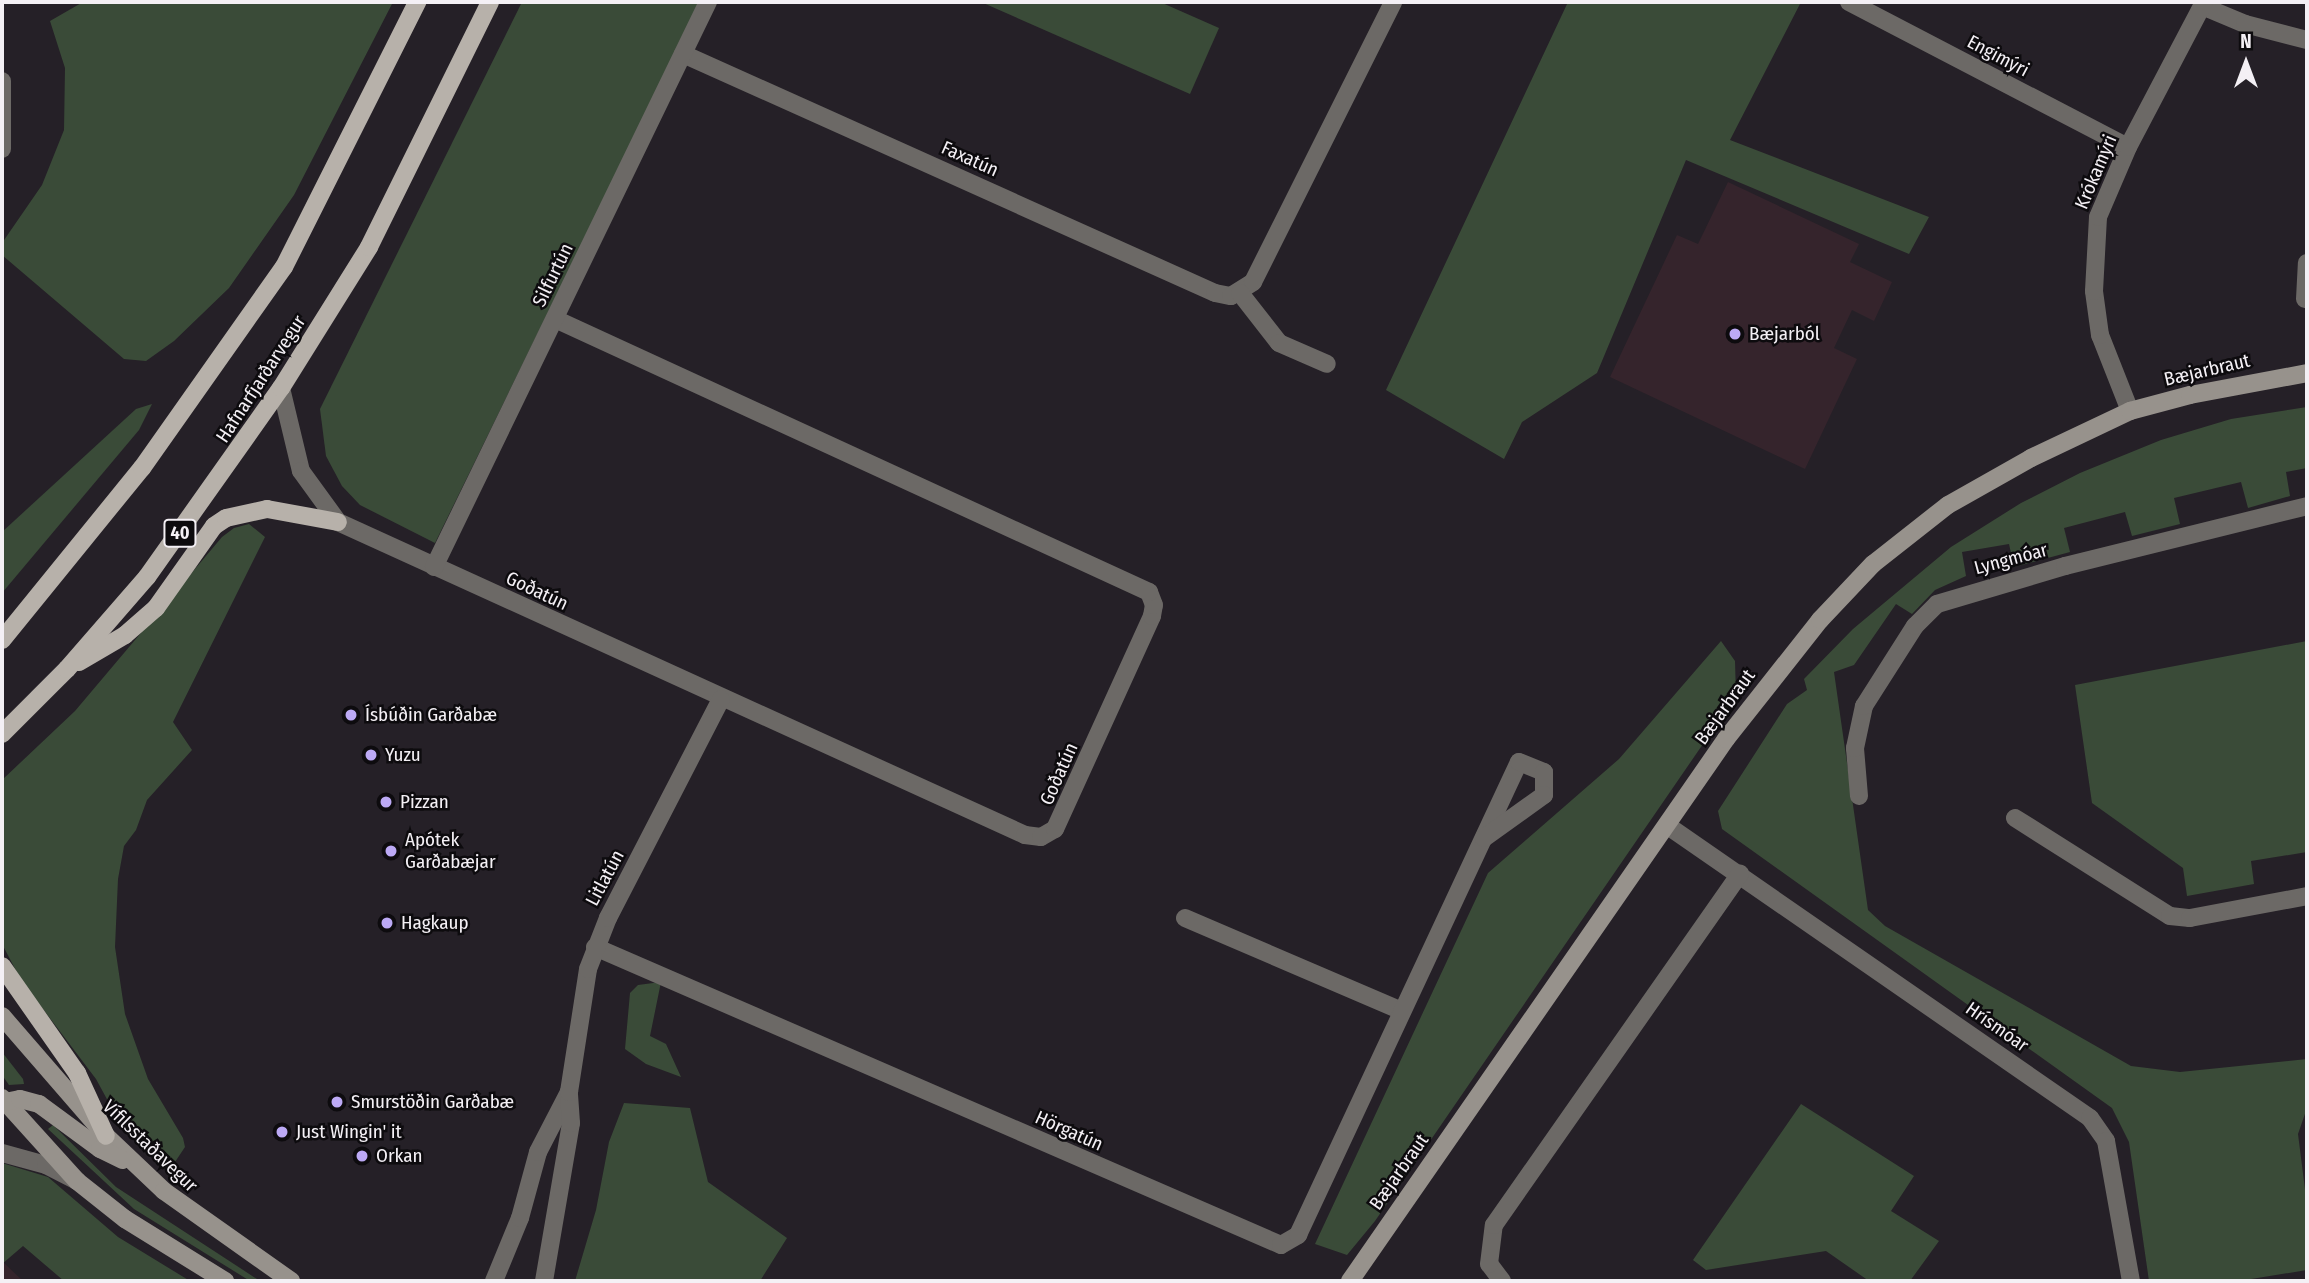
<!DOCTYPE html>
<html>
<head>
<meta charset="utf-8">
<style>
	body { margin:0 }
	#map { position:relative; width:2309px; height:1283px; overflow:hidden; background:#252027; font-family:"Fira Sans Condensed",sans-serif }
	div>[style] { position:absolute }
	.education>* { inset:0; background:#35242c }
	.green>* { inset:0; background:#3a4b38 }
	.street>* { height:18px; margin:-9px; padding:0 9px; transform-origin:9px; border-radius:9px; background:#6c6966 }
	.secondary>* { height:18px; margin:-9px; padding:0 9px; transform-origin:9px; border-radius:9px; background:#97928c }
	.primary>* { height:18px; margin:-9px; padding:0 9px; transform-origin:9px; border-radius:9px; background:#b7b1aa }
	.dots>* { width:19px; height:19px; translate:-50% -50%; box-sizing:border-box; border:4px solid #0d0b0e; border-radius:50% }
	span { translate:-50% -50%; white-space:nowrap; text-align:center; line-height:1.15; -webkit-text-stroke:5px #0d0b0e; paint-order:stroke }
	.shield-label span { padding:2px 5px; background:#0d0b0e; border:2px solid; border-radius:5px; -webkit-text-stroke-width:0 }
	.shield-label { font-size:18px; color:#f4f0f5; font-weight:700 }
	.street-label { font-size:19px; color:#f4f0f5 }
	.poi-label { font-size:19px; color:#f4f0f5 }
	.left { translate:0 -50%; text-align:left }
	.frame { position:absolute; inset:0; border:4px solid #f4f0f5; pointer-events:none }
	.north { position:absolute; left:2211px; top:28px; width:70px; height:70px; -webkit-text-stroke:5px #0d0b0e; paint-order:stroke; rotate:0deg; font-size:19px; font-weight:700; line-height:28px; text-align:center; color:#f4f0f5 }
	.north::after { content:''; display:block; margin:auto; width:24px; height:32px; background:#f4f0f5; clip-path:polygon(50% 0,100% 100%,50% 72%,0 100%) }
</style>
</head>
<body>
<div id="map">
	<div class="education">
		<div style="clip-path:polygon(1728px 182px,1859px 244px,1850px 262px,1892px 282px,1874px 321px,1852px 310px,1834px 348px,1857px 359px,1805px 469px,1610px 377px,1677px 235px,1698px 244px)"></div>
		<div style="clip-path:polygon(2px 1261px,23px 1281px,2px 1281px)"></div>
	</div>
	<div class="green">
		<div style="clip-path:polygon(83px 2px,393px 2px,294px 195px,229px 288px,174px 341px,146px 361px,124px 359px,2px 255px,2px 243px,42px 185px,64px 130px,65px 68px,50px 21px)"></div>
		<div style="clip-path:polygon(522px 2px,700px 2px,435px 543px,360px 505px,342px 486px,326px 456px,320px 409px)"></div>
		<div style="clip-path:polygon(981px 2px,1160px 2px,1219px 28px,1190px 94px)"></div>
		<div style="clip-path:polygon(1568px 2px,1801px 2px,1730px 140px,1929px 217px,1909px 254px,1686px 160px,1597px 373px,1522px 422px,1504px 459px,1386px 390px)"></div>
		<div style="clip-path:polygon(152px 404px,139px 430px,2px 593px,2px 532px,136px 409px)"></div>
		<div style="clip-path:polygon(2307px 407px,2307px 468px,2286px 472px,2290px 496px,2248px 508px,2241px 482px,2174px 498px,2180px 524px,2132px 536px,2125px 512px,2064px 528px,2070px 552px,2014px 567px,2009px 544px,1962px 552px,1966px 576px,1935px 590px,1912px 614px,1896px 604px,1854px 665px,1834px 672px,1868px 910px,1885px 926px,2131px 1066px,2180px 1072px,2307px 1059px,2307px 1108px,2298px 1134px,2307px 1205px,2307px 1270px,2239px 1281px,2149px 1281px,2129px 1142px,2112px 1108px,1722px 829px,1718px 811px,1787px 704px,1807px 690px,1804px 679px,1853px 629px,1951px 547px,2021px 503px,2080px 473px,2161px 440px,2231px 419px)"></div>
		<div style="clip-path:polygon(249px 524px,265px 537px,173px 722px,192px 750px,147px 800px,136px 830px,124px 846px,118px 879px,115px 947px,125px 1014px,148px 1079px,183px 1138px,185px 1147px,175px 1162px,140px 1132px,131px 1137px,121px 1125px,96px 1079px,21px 980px,2px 944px,2px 780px,75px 711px,222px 537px,234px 528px)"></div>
		<div style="clip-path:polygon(1721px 641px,1735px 661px,1736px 696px,1375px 1221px,1347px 1255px,1315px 1244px,1488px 873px,1619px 759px)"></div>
		<div style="clip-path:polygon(2307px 641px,2307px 852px,2251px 861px,2254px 884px,2187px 896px,2183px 868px,2092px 803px,2075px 685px)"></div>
		<div style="clip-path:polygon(661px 982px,650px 1036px,666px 1044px,681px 1077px,646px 1064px,625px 1049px,630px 993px,638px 985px)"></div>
		<div style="clip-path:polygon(2px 1052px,23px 1079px,24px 1084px,9px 1085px,2px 1075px)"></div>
		<div style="clip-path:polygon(624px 1103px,690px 1108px,708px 1182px,787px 1238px,760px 1281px,575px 1281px,596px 1210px,609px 1142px)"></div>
		<div style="clip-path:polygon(1801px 1104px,1914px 1176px,1891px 1211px,1939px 1241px,1910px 1281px,1869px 1281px,1826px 1251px,1706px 1270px,1693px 1260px)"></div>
		<div style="clip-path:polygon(53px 1125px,116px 1187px,260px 1281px,250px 1281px,134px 1209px,48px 1129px)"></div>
		<div style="clip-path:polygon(2px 1163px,48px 1177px,118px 1237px,190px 1281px,64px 1281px,23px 1246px,2px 1264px)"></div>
	</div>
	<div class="street">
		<div style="left:1849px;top:2px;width:314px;rotate:27.5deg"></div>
		<div style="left:2202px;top:6px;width:47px;rotate:22.7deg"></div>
		<div style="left:2245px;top:24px;width:64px;rotate:14.5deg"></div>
		<div style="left:683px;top:54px;width:583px;rotate:24.19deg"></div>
		<div style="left:1215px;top:293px;width:16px;rotate:11deg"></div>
		<div style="left:1231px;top:296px;width:26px;rotate:-32deg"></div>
		<div style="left:1253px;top:282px;width:313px;rotate:-63.4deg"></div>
		<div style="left:2px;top:81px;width:68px;rotate:90deg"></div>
		<div style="left:1240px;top:293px;width:63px;rotate:52deg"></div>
		<div style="left:1279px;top:343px;width:52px;rotate:23.6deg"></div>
		<div style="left:2305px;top:299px;width:36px;rotate:-87deg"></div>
		<div style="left:281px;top:388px;width:85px;rotate:76.5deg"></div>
		<div style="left:301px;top:471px;width:63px;rotate:54deg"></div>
		<div style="left:338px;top:522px;width:755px;rotate:24.49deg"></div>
		<div style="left:1025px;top:835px;width:16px;rotate:7deg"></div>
		<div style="left:1041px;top:837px;width:16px;rotate:-30deg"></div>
		<div style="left:1055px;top:829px;width:234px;rotate:-65.5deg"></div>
		<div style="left:1152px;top:616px;width:11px;rotate:-80deg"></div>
		<div style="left:1154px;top:605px;width:14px;rotate:-111deg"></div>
		<div style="left:1149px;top:592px;width:654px;rotate:-155.32deg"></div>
		<div style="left:2130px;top:411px;width:82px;rotate:-111.5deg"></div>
		<div style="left:2100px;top:335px;width:44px;rotate:-97.8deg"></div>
		<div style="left:2094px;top:291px;width:74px;rotate:-86.9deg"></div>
		<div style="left:2098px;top:217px;width:76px;rotate:-66.8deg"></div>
		<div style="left:2128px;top:147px;width:164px;rotate:-62.3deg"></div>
		<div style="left:434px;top:567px;width:628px;rotate:-64.13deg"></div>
		<div style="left:1859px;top:796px;width:48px;rotate:-94.8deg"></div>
		<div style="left:1855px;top:748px;width:43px;rotate:-77.9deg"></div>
		<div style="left:1864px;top:706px;width:95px;rotate:-57.5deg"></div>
		<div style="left:1915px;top:626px;width:31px;rotate:-45deg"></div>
		<div style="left:1937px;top:604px;width:134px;rotate:-16.5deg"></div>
		<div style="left:2065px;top:566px;width:249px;rotate:-13.9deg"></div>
		<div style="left:2015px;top:818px;width:183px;rotate:32.3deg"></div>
		<div style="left:2170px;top:916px;width:20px;rotate:6deg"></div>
		<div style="left:2190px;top:918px;width:119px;rotate:-10.6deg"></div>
		<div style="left:1668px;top:826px;width:513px;rotate:34.68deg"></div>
		<div style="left:2090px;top:1118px;width:28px;rotate:55deg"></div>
		<div style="left:2106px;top:1141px;width:142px;rotate:79.9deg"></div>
		<div style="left:1185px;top:918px;width:236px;rotate:23.2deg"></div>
		<div style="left:595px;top:947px;width:748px;rotate:23.48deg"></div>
		<div style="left:1281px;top:1245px;width:20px;rotate:-30deg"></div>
		<div style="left:1298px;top:1235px;width:522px;rotate:-64.96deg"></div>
		<div style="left:1519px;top:762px;width:27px;rotate:22deg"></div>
		<div style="left:1544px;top:772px;width:23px;rotate:90deg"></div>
		<div style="left:1544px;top:795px;width:74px;rotate:144.4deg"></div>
		<div style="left:2px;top:1153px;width:46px;rotate:15.3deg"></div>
		<div style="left:46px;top:1165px;width:35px;rotate:27deg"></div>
		<div style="left:494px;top:1281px;width:68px;rotate:-67.6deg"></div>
		<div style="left:520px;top:1218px;width:68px;rotate:-74.7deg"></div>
		<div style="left:538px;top:1152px;width:68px;rotate:-62.7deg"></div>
		<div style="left:544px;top:1281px;width:160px;rotate:-80.3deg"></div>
		<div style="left:571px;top:1123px;width:31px;rotate:-94deg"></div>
		<div style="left:569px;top:1092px;width:124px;rotate:-81.2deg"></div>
		<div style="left:588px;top:969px;width:55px;rotate:-68.6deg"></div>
		<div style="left:608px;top:918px;width:246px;rotate:-62.7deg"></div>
		<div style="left:1502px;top:1281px;width:21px;rotate:-127deg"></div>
		<div style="left:1489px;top:1264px;width:39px;rotate:-83deg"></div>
		<div style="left:1494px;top:1225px;width:429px;rotate:-55deg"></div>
	</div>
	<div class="secondary">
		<div style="left:2px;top:1016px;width:159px;rotate:49.1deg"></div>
		<div style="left:106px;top:1136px;width:80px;rotate:43.5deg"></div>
		<div style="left:164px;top:1191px;width:156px;rotate:35.3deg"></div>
		<div style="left:2px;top:1098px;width:112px;rotate:47.9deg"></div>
		<div style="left:77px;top:1181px;width:61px;rotate:38.4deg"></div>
		<div style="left:125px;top:1219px;width:118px;rotate:31.8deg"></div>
		<div style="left:5px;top:1102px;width:15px;rotate:-11deg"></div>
		<div style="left:20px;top:1099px;width:20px;rotate:15deg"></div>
		<div style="left:39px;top:1104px;width:76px;rotate:36.4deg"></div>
		<div style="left:100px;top:1149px;width:25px;rotate:26deg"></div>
		<div style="left:1350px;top:1281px;width:660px;rotate:-55.25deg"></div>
		<div style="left:1726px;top:739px;width:152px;rotate:-51.7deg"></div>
		<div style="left:1820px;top:620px;width:77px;rotate:-46.6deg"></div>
		<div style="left:1873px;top:564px;width:95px;rotate:-38.2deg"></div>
		<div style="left:1948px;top:505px;width:95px;rotate:-29.5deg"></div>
		<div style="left:2031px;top:458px;width:110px;rotate:-25.4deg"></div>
		<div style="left:2130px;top:411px;width:62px;rotate:-14.9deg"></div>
		<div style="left:2190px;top:395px;width:119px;rotate:-10.6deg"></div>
	</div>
	<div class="primary">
		<div style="left:2px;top:640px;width:222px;rotate:-50.9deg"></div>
		<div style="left:142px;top:468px;width:246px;rotate:-54.8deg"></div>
		<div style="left:284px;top:267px;width:297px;rotate:-63.3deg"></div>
		<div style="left:79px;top:662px;width:53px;rotate:-30.4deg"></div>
		<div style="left:125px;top:635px;width:41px;rotate:-41.1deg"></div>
		<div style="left:156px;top:608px;width:100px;rotate:-54.7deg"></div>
		<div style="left:214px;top:526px;width:14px;rotate:-34deg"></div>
		<div style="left:226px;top:518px;width:42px;rotate:-12.4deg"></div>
		<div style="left:267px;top:509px;width:72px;rotate:10.4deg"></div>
		<div style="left:2px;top:734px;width:92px;rotate:-45deg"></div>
		<div style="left:67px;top:669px;width:122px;rotate:-49deg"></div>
		<div style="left:147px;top:577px;width:232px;rotate:-54.7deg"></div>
		<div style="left:281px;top:388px;width:166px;rotate:-58deg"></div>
		<div style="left:369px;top:247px;width:273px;rotate:-63.7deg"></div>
		<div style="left:2px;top:966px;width:131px;rotate:55deg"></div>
		<div style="left:77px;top:1073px;width:69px;rotate:65.3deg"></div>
	</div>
	<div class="dots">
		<div style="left:1735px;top:334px;background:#bca9f5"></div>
		<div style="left:351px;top:715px;background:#bca9f5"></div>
		<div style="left:371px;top:755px;background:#bca9f5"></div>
		<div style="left:386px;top:802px;background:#bca9f5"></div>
		<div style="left:391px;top:851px;background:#bca9f5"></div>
		<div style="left:387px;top:923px;background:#bca9f5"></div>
		<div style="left:337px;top:1102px;background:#bca9f5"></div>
		<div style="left:282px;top:1132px;background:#bca9f5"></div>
		<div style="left:362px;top:1156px;background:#bca9f5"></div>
	</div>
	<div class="shield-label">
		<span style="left:180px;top:533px">40</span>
	</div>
	<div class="street-label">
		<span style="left:1998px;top:56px;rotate:28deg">Engimýri</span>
		<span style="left:970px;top:159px;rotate:24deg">Faxatún</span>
		<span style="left:2096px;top:172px;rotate:-67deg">Krókamýri</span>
		<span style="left:553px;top:275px;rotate:-64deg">Silfurtún</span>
		<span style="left:2207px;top:370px;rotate:-13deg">Bæjarbraut</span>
		<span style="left:261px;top:379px;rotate:-57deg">Hafnarfjarðarvegur</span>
		<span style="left:2011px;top:559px;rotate:-15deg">Lyngmóar</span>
		<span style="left:537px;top:591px;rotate:25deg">Goðatún</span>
		<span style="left:1725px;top:707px;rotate:-54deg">Bæjarbraut</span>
		<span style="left:1059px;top:774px;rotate:-66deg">Goðatún</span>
		<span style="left:605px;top:878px;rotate:-62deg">Litlatún</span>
		<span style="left:1997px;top:1027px;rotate:35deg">Hrísmóar</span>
		<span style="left:1069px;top:1131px;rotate:24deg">Hörgatún</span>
		<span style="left:150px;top:1146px;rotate:44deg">Vífilsstaðavegur</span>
		<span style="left:1399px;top:1172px;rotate:-55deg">Bæjarbraut</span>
	</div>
	<div class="poi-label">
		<span class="left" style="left:1749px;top:334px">Bæjarból</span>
		<span class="left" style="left:365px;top:715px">Ísbúðin Garðabæ</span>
		<span class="left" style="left:385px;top:755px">Yuzu</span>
		<span class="left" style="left:400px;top:802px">Pizzan</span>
		<span class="left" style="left:405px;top:851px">Apótek<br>Garðabæjar</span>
		<span class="left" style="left:401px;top:923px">Hagkaup</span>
		<span class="left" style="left:351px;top:1102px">Smurstöðin Garðabæ</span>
		<span class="left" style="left:296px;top:1132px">Just Wingin' it</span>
		<span class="left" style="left:376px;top:1156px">Orkan</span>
	</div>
	<div class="frame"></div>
	<div class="north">N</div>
</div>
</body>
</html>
